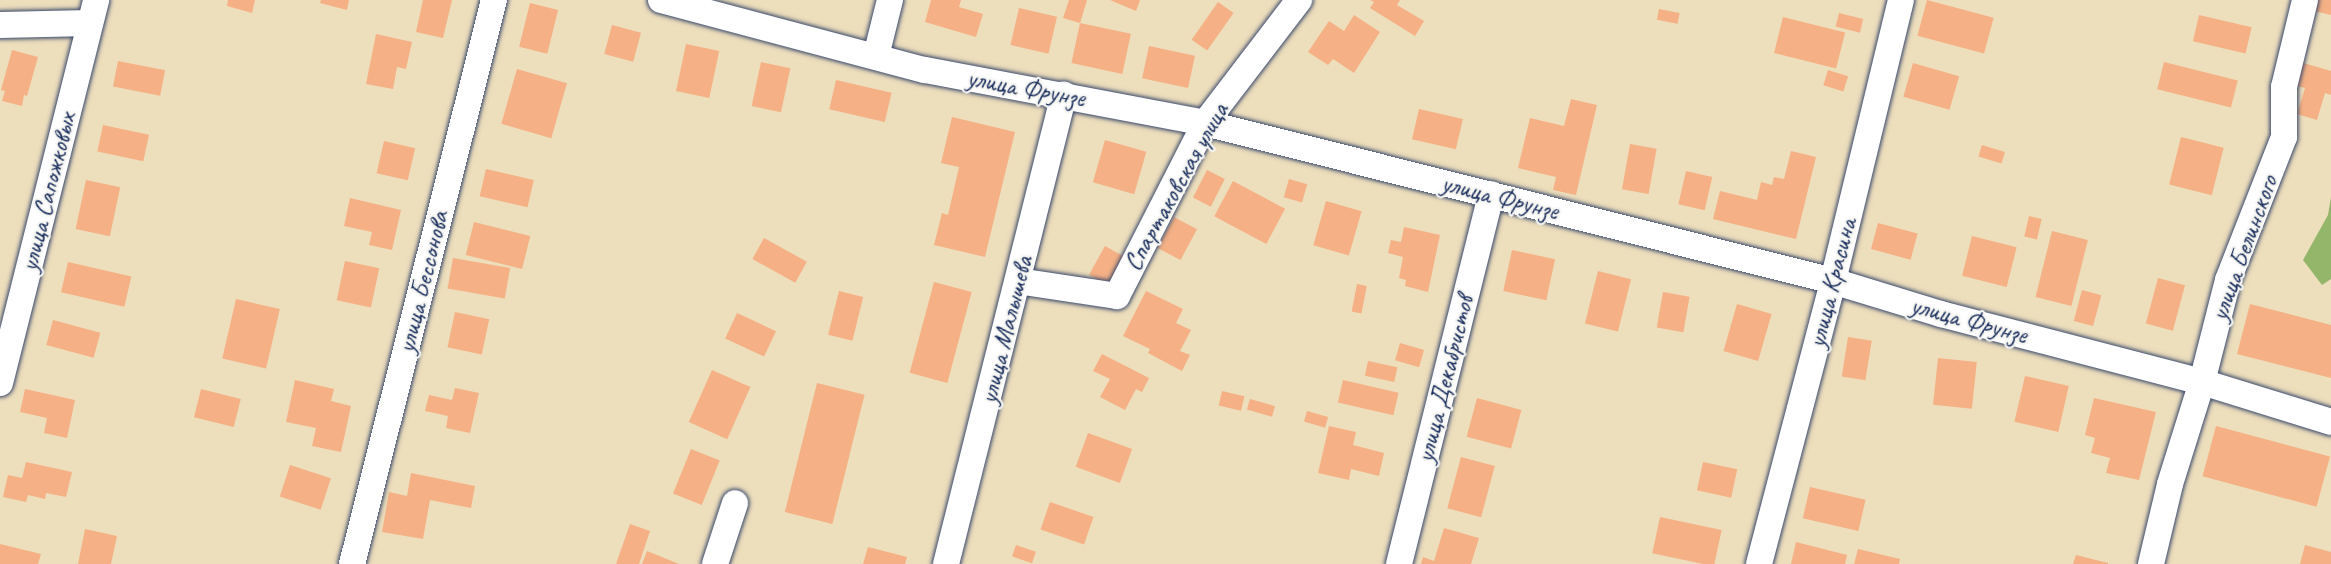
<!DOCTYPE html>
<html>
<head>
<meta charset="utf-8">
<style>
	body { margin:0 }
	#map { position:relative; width:2331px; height:564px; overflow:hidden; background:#eddebc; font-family:Caveat,sans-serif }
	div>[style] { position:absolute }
	.forest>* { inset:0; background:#93b66b }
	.building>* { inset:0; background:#f5b185; transform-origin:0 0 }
	.roads { filter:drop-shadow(0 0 2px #3a496c) drop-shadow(0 0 2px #3a496c) }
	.street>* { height:26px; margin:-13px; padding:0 13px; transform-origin:13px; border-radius:13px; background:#fff }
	span { translate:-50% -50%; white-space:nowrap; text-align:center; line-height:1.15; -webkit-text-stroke:4.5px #f6f6f2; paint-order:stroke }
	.street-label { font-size:26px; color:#1b2f5e }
</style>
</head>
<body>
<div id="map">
	<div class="forest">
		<div style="clip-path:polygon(2331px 197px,2331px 279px,2322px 285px,2303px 260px,2328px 215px)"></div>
	</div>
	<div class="building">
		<div style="clip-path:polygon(228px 0,255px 0,252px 13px,227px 6px)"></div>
		<div style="clip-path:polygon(321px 0,349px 0,347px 10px,320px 3px)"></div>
		<div style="clip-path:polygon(423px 0,452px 0,443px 38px,416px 32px)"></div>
		<div style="clip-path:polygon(931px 0,961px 0,959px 7px,983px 14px,976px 37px,925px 22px)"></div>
		<div style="clip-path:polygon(1069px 0,1087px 0,1080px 23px,1063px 18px)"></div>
		<div style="clip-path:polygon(1110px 0,1140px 0,1136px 11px)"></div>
		<div style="clip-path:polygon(1370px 0,1400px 0,1397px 5px,1424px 21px,1415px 36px,1370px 8px,1374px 2px)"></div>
		<div style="left:1927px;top:0;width:69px;height:37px;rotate:15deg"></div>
		<div style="clip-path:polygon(2317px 0,2331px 0,2331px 15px,2314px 11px)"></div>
		<div style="left:1218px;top:2px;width:19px;height:46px;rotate:35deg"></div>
		<div style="left:530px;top:3px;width:29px;height:45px;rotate:14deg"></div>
		<div style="left:1019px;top:8px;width:39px;height:38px;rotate:13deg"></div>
		<div style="left:1659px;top:9px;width:21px;height:11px;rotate:11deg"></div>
		<div style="left:1839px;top:13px;width:25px;height:14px;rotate:14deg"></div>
		<div style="clip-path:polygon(1354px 15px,1380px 32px,1354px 73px,1333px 59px,1328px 65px,1308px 52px,1329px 21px,1344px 31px)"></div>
		<div style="left:2199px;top:15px;width:54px;height:27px;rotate:13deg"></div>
		<div style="left:1783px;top:17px;width:64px;height:37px;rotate:14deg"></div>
		<div style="left:1080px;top:23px;width:52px;height:41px;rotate:12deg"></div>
		<div style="left:612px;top:25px;width:30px;height:30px;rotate:15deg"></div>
		<div style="clip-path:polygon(376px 34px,412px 42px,406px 69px,397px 67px,393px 89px,366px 84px)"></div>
		<div style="left:686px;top:44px;width:34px;height:48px;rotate:12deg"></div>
		<div style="left:1149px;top:46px;width:47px;height:33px;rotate:12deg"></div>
		<div style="clip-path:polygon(12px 50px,38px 57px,27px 96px,24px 95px,22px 106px,2px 101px,5px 91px,1px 90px)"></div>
		<div style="left:118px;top:61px;width:48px;height:26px;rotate:11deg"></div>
		<div style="left:761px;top:62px;width:30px;height:45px;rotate:12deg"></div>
		<div style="left:2164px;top:62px;width:76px;height:28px;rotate:14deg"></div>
		<div style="clip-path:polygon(2300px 62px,2331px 71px,2331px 95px,2325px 93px,2317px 120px,2297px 114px,2305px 88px,2293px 85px)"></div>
		<div style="left:1913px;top:63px;width:48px;height:35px;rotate:16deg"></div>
		<div style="left:517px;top:69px;width:52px;height:57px;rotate:16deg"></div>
		<div style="left:1828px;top:70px;width:21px;height:16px;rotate:17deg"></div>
		<div style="left:836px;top:80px;width:57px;height:30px;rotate:13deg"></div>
		<div style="clip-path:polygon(1571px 99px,1597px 105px,1576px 195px,1553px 190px,1556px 177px,1518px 168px,1530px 118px,1564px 126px)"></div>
		<div style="left:1419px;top:109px;width:45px;height:31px;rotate:13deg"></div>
		<div style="clip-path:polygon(952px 117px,1015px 132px,985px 257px,934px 245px,942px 213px,948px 215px,959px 167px,941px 163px)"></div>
		<div style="left:103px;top:125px;width:47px;height:27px;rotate:12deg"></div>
		<div style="left:2181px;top:137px;width:44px;height:49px;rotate:14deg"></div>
		<div style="left:1105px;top:140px;width:43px;height:44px;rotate:16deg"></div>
		<div style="left:384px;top:141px;width:32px;height:33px;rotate:13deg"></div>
		<div style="left:1630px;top:144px;width:27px;height:46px;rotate:10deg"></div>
		<div style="left:1982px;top:145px;width:24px;height:12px;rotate:17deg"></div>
		<div style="clip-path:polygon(1791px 151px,1816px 157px,1796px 239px,1713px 219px,1720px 191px,1757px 200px,1761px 182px,1772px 185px,1774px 177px,1784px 179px)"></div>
		<div style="left:486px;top:169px;width:49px;height:28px;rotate:13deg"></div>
		<div style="left:1207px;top:170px;width:20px;height:31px;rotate:27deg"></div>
		<div style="left:1686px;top:171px;width:27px;height:34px;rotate:13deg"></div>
		<div style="left:1289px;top:179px;width:19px;height:19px;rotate:16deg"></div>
		<div style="left:86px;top:180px;width:35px;height:50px;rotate:12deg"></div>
		<div style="left:1233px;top:181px;width:59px;height:40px;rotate:28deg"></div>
		<div style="clip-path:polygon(350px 198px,401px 210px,392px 250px,369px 245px,372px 232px,344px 226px)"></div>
		<div style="left:1326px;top:201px;width:37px;height:46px;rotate:16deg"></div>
		<div style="left:2029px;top:216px;width:13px;height:21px;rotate:13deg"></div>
		<div style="left:1174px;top:217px;width:26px;height:35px;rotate:28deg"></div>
		<div style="left:474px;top:222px;width:58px;height:34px;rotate:14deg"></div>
		<div style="left:1878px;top:223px;width:41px;height:27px;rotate:15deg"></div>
		<div style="clip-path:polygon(1404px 227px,1440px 235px,1428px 292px,1405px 286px,1406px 280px,1399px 278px,1403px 257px,1388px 253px,1391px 240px,1401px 242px)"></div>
		<div style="left:2052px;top:231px;width:37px;height:68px;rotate:14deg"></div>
		<div style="left:1972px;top:236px;width:46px;height:41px;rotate:14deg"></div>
		<div style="left:764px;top:238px;width:49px;height:24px;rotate:29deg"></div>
		<div style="left:1105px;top:246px;width:21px;height:33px;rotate:29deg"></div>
		<div style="left:1512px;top:250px;width:44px;height:42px;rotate:12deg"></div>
		<div style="left:453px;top:258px;width:58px;height:31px;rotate:10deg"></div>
		<div style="left:345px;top:261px;width:35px;height:40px;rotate:12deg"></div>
		<div style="left:68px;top:262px;width:65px;height:31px;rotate:13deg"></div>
		<div style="left:1598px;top:271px;width:34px;height:54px;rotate:14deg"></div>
		<div style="left:2158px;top:278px;width:28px;height:47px;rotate:15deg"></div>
		<div style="left:934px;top:282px;width:39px;height:94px;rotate:15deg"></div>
		<div style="left:1357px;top:284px;width:10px;height:28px;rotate:11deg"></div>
		<div style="left:2082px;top:290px;width:20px;height:32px;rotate:15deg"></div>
		<div style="left:839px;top:291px;width:25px;height:45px;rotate:14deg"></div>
		<div style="clip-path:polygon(1146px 291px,1183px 309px,1176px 323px,1191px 330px,1180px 351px,1190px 355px,1182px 371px,1148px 353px,1150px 349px,1123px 336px)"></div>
		<div style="left:1663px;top:292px;width:27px;height:36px;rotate:10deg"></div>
		<div style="left:236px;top:299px;width:45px;height:61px;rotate:13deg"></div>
		<div style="left:1737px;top:304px;width:36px;height:49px;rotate:16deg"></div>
		<div style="clip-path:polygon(2250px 304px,2331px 325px,2331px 378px,2237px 354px)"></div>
		<div style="left:455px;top:312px;width:35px;height:36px;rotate:12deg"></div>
		<div style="left:737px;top:313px;width:43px;height:28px;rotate:25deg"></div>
		<div style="left:53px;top:320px;width:49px;height:26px;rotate:15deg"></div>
		<div style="left:1848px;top:337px;width:24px;height:40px;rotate:9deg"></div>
		<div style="left:1400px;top:343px;width:25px;height:18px;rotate:16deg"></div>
		<div style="clip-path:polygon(1102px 354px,1149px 378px,1142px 392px,1136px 389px,1125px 410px,1100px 397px,1110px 379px,1093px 371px)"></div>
		<div style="left:1938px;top:358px;width:39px;height:47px;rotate:6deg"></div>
		<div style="left:1368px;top:361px;width:30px;height:15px;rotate:12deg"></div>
		<div style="left:712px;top:370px;width:42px;height:57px;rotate:24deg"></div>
		<div style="left:2025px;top:376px;width:45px;height:47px;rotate:13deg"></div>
		<div style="clip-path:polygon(295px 380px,334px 389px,331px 401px,351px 406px,341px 452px,312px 446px,316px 428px,286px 422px)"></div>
		<div style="left:1343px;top:380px;width:57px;height:23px;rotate:13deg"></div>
		<div style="left:817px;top:383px;width:49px;height:133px;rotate:14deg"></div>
		<div style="clip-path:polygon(455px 388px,479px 393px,470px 433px,446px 428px,448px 416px,425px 411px,429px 395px,452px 400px)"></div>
		<div style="clip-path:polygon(25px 389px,75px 400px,67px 438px,44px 433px,47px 418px,20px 412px)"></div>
		<div style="left:201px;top:389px;width:41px;height:29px;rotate:14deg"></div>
		<div style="left:1222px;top:391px;width:23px;height:15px;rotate:13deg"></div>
		<div style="left:1477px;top:398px;width:46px;height:40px;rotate:15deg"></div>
		<div style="clip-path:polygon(2094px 398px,2156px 412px,2139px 480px,2106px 473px,2110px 458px,2091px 453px,2095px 438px,2085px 435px)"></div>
		<div style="left:1250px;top:399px;width:26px;height:11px;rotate:16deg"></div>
		<div style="left:1307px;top:411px;width:22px;height:11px;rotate:16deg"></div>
		<div style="clip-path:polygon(1329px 426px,1356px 432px,1353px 445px,1384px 453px,1379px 476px,1351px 469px,1349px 480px,1318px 473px)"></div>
		<div style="left:2216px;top:426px;width:118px;height:52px;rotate:15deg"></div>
		<div style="left:1088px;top:433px;width:47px;height:36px;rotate:20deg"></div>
		<div style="left:691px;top:449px;width:31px;height:48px;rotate:22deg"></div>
		<div style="left:1461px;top:457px;width:35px;height:53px;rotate:15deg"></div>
		<div style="clip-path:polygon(26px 462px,72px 472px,66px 497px,46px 493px,45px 499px,28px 495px,26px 502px,3px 497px,8px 475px,22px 478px)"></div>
		<div style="left:1703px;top:462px;width:35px;height:29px;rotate:12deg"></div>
		<div style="left:290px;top:465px;width:43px;height:33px;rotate:18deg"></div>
		<div style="clip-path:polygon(411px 473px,475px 486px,471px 508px,430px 500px,423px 539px,382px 532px,389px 492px,407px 496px)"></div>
		<div style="left:1810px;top:487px;width:57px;height:32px;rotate:13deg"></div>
		<div style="left:1050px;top:502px;width:46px;height:29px;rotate:19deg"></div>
		<div style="left:1660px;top:517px;width:63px;height:37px;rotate:12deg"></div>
		<div style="clip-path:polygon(630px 524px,650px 531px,639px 564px,616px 564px)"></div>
		<div style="clip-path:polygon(1444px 528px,1479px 538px,1471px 564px,1421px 564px,1423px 557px,1434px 561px)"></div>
		<div style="clip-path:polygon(85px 529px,117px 536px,111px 564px,78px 564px)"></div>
		<div style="clip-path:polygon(1796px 542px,1847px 555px,1845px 564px,1791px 564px)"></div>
		<div style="clip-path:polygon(0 544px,41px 554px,38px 564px,0 564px)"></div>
		<div style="left:1016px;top:545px;width:21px;height:12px;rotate:19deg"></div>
		<div style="clip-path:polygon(2305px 545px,2331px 552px,2331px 564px,2300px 564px)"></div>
		<div style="clip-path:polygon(868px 547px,907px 557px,905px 564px,863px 564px)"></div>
		<div style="clip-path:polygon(1858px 549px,1900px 559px,1899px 564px,1854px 564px)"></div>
		<div style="clip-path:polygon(647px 551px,679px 564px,642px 564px)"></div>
		<div style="clip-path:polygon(2076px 555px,2108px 563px,2108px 564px,2073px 564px)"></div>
	</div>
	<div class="roads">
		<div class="street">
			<div style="left:661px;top:0;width:273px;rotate:14.9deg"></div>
			<div style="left:925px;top:70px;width:285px;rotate:10.7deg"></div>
			<div style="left:1205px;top:123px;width:648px;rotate:14.12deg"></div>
			<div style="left:1833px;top:281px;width:113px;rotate:17deg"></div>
			<div style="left:1941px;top:314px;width:270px;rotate:14.6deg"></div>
			<div style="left:2202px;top:382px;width:135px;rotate:17.2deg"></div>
			<div style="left:0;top:25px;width:90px;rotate:-1.3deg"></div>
			<div style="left:876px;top:56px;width:58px;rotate:-76deg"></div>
			<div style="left:1018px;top:281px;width:100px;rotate:8.6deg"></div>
			<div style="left:1117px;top:296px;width:194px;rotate:-63deg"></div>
			<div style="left:1205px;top:123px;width:155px;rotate:-52.6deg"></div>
			<div style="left:0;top:383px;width:395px;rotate:-75.9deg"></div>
			<div style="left:352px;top:564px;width:582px;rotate:-75.87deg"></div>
			<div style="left:715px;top:564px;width:64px;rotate:-71.8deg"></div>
			<div style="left:946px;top:564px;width:484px;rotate:-75.9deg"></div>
			<div style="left:1399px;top:564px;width:381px;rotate:-76deg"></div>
			<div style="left:1759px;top:564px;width:293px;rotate:-75.3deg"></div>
			<div style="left:1833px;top:281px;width:289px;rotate:-76.4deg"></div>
			<div style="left:2151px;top:564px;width:82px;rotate:-76.6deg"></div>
			<div style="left:2170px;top:484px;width:107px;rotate:-72.6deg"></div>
			<div style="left:2202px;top:382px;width:105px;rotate:-75.7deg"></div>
			<div style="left:2228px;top:280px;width:154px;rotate:-68.6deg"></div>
			<div style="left:2284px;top:137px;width:50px;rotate:-90deg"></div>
			<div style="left:2284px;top:87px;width:89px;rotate:-76.4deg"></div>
		</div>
	</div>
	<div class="street-label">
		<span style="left:1026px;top:88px;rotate:10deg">улица Фрунзе</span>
		<span style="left:1176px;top:187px;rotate:-61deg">Спартаковская улица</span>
		<span style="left:48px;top:192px;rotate:-76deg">улица Сапожковых</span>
		<span style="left:1500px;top:197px;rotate:14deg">улица Фрунзе</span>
		<span style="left:2244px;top:248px;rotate:-70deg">улица Белинского</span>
		<span style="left:423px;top:282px;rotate:-76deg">улица Бессонова</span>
		<span style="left:1832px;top:283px;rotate:-76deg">улица Красина</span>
		<span style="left:1969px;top:320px;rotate:15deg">улица Фрунзе</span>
		<span style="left:1006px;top:330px;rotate:-76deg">улица Малышева</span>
		<span style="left:1445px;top:379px;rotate:-76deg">улица Декабристов</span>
	</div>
</div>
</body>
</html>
